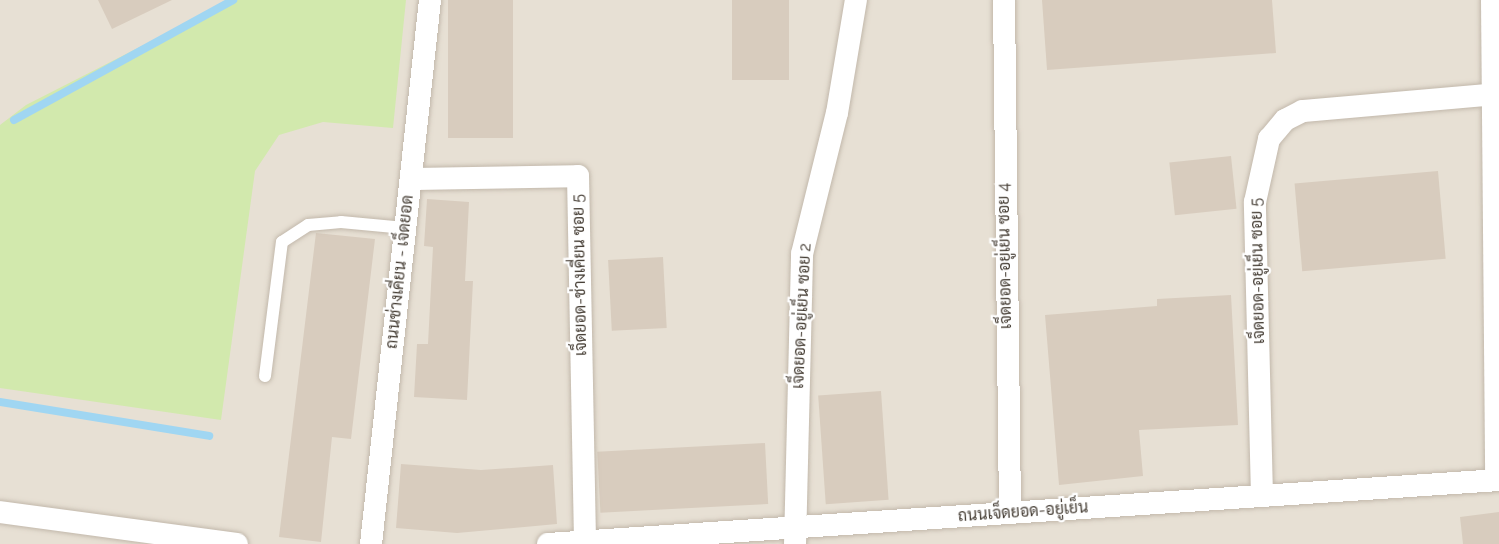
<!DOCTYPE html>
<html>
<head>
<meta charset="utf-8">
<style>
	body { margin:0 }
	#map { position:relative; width:1499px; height:544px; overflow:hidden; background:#f3eee6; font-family:Raleway,Sarabun,sans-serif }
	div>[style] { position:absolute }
	.residential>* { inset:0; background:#e7e0d4; transform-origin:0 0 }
	.green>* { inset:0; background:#d2e9ad }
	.stream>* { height:8px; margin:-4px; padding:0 4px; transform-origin:4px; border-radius:4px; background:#a0d6f2 }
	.building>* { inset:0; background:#d8ccbe; transform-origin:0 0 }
	.roads { filter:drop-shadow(0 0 2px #c2b8ab) drop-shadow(0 0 2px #c2b8ab) }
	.lane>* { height:12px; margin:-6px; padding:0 6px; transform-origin:6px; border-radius:6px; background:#fff }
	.street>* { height:22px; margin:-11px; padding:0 11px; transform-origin:11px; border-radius:11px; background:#fff }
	span { translate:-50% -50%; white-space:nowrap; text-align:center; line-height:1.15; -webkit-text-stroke:4.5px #fff; paint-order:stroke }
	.street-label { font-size:16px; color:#463e35 }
</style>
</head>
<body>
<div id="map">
	<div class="residential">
		<div style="left:0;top:0;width:1499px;height:544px"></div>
	</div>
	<div class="green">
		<div style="clip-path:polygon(232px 0,406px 0,393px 128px,323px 122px,279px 135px,255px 171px,221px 420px,0 388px,0 125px,26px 105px)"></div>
	</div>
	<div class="stream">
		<div style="left:14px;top:120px;width:250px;rotate:-28.7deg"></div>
		<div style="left:0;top:402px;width:212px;rotate:9.2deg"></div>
	</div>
	<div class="building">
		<div style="clip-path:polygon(98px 0,172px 0,112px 29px)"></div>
		<div style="left:448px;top:0;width:65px;height:138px"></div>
		<div style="left:732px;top:0;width:57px;height:80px"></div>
		<div style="clip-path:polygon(1042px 0,1272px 0,1276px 53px,1047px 70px)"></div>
		<div style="left:1231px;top:156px;width:53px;height:62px;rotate:84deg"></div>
		<div style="left:1438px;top:171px;width:88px;height:144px;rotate:85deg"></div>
		<div style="clip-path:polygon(427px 199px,469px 202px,465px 281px,473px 281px,467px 400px,414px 397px,417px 344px,428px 344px,433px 247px,424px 246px)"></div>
		<div style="clip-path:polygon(316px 233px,375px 239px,351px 439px,332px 437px,321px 542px,279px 537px)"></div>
		<div style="left:663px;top:257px;width:71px;height:55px;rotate:87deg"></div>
		<div style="clip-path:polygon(1231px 295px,1238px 425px,1139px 430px,1143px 476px,1059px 485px,1045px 315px,1157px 306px,1157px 299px)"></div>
		<div style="left:881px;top:391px;width:109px;height:63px;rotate:86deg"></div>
		<div style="left:765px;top:443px;width:61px;height:168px;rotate:87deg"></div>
		<div style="clip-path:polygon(401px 464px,481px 470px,553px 465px,557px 524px,457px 533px,396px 528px)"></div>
		<div style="clip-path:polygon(1499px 512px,1499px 544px,1463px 544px,1460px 517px)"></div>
	</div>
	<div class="roads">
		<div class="lane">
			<div style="left:265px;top:376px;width:135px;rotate:-82.8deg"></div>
			<div style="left:282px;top:242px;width:31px;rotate:-33deg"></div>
			<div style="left:308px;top:225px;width:33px;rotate:-5deg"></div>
			<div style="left:341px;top:222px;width:64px;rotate:5.4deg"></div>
		</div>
		<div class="street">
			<div style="left:1004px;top:0;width:513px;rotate:89.33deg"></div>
			<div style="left:1492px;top:0;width:480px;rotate:89.5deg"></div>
			<div style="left:411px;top:179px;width:167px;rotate:-1deg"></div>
			<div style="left:578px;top:176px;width:368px;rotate:88.9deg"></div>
			<div style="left:1262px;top:496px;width:294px;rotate:-91.4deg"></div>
			<div style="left:1255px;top:202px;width:65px;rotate:-77.5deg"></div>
			<div style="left:1269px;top:139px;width:25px;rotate:-50deg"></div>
			<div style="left:1285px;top:120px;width:20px;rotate:-27deg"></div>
			<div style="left:1303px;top:111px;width:197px;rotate:-5deg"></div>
			<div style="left:0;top:512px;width:239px;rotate:7.7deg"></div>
			<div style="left:371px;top:544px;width:547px;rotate:-83.81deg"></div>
			<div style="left:548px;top:544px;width:953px;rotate:-3.85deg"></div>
			<div style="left:795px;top:544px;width:290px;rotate:-88.6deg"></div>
			<div style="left:802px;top:254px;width:145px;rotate:-76.1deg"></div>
			<div style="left:837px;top:113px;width:115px;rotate:-80.5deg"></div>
		</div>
	</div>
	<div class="street-label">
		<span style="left:1005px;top:256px;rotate:-91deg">เจ็ดยอด-อยู่เย็น ซอย 4</span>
		<span style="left:1258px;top:271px;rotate:-91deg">เจ็ดยอด-อยู่เย็น ซอย 5</span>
		<span style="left:400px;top:272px;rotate:-84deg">ถนนช่างเคี่ยน - เจ็ดยอด</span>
		<span style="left:580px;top:275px;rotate:-91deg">เจ็ดยอด-ช่างเคี่ยน ซอย 5</span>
		<span style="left:802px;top:316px;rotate:-87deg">เจ็ดยอด-อยู่เย็น ซอย 2</span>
		<span style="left:1023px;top:512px;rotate:-4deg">ถนนเจ็ดยอด-อยู่เย็น</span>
	</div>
</div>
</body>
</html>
